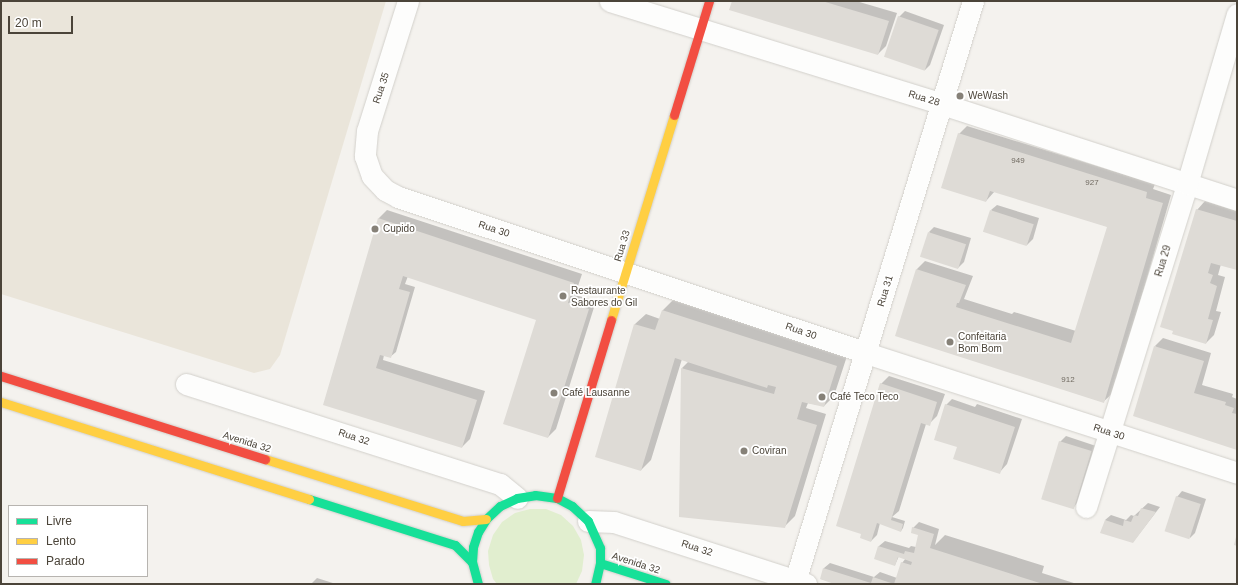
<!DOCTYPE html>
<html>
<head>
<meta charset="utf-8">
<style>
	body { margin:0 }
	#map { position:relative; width:1238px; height:585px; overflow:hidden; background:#f4f2ee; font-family:Helvetica,sans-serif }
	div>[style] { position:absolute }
	.education>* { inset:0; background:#eae5da }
	.green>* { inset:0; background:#e1eecf }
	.shadow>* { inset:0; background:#0003 }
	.building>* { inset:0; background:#dedbd6; transform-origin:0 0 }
	.roads { filter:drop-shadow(0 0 1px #d2d0cb) drop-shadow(0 0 1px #d2d0cb) }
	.street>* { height:21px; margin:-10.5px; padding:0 10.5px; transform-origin:10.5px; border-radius:10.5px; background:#fdfdfc }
	.fast>* { height:9px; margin:-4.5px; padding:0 4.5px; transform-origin:4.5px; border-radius:4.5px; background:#16e098 }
	.slow>* { height:9px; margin:-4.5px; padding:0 4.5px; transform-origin:4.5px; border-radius:4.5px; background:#ffcf43 }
	.jam>* { height:9px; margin:-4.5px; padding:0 4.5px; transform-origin:4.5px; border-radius:4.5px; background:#f24e42 }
	.dots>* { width:11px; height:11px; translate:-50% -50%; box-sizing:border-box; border:2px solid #fff; border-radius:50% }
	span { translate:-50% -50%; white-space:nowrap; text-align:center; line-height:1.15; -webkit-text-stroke:3.5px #fff; paint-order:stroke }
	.number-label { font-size:8px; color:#706a61 }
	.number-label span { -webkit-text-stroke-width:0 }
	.street-label { font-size:10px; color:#4b4439 }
	.poi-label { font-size:10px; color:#4b4439 }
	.left { translate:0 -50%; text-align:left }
	.frame { position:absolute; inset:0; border:2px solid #4b4439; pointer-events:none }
	.legend { position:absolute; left:8px; top:505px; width:140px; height:72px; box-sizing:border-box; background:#fff; border:1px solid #b7b4b0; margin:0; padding:5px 7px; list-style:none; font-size:12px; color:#4b4439 }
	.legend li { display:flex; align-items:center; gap:8px; height:20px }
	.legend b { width:20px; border:1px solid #b7b4b0 }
	.scale { position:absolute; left:8px; top:16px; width:65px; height:18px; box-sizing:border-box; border:2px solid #4b4439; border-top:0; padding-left:5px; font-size:12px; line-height:14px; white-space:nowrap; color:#4b4439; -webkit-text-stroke:3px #fff; paint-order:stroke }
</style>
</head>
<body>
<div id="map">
	<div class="education">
		<div style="clip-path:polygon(1px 1px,386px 1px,280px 355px,270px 369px,254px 373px,1px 294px)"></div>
	</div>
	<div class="green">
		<div style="clip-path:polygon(530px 509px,546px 509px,561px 515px,573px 526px,581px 540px,584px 555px,582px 571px,576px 584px,497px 584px,493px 579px,489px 565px,488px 551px,493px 535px,502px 522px,515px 513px)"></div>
	</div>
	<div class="shadow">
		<div style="clip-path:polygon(733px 1px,856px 1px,897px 13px,886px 46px,878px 54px)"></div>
		<div style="clip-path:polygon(905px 11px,944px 25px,930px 65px,925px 70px,899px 17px)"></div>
		<div style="clip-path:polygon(967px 126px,1155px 184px,1153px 189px,1171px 195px,1114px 392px,1103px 402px,897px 335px,917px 269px,925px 261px,973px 276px,964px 299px,1012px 314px,1014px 312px,1076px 331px,1109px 227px,995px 191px,986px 201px,959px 134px)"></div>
		<div style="clip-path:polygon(1205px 201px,1237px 211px,1237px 269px,1221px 264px,1218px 275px,1225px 277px,1216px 311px,1221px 312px,1214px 335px,1206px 343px,1197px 210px)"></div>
		<div style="clip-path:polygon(997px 205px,1039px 218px,1033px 239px,1027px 245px,991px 210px)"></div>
		<div style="clip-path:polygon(387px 210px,582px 274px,575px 295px,596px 301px,556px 429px,548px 437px,537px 319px,408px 276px,405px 284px,415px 287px,396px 352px,390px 357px,384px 355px,383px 360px,485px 391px,470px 439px,462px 447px,324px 404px,379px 218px)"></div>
		<div style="clip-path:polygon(934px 227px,971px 238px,964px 262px,958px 268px,929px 232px)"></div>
		<div style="clip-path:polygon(673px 300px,847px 356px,834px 396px,824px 406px,808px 403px,806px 408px,826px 414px,795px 516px,784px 527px,682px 368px,688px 362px,682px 359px,651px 460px,641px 470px,635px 324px,646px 314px,660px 319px,663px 310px)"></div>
		<div style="clip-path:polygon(1163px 338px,1211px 353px,1202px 385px,1233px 394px,1232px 397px,1237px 399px,1237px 448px,1155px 346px)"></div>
		<div style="clip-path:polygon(889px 376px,945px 394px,937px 416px,929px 424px,926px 424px,899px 511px,892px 517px,905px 521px,903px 528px,901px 531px,880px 523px,877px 535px,871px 541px,881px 384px)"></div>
		<div style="clip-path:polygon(952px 399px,975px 407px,977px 404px,1022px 419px,1007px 464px,999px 473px,958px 447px,946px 405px)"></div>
		<div style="clip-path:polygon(1066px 436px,1096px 446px,1078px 502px,1073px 508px,1060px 442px)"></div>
		<div style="clip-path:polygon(1182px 491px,1206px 499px,1195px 533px,1190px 538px,1177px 497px)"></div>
		<div style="clip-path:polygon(1148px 503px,1160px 507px,1133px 542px,1105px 520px,1111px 515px,1126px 520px,1131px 515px,1134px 516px)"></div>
		<div style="clip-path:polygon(919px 522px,939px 529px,935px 545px,945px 535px,1044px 566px,1042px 573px,1077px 584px,838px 584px,821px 579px,824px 568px,830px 563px,874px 577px,880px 572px,897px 578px,902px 563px,906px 558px,899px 556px,895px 565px,875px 558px,879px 546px,885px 541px,909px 548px,911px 546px,916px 547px,919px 535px,913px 528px)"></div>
		<div style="clip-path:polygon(317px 578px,336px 584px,311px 584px)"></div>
	</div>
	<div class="building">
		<div style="clip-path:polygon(732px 1px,822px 1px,889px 21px,878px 55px,729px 10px)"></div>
		<div style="left:898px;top:16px;width:43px;height:43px;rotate:19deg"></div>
		<div style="clip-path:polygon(958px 133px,1147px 192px,1146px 198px,1163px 203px,1104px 403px,895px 336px,916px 269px,966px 285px,959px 303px,957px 303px,956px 307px,1071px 343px,1107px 227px,990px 191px,986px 202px,941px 188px)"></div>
		<div style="clip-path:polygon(1196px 209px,1237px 221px,1237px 270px,1211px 263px,1208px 273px,1213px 275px,1210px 283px,1217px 286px,1208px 319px,1213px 320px,1206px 344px,1172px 334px,1173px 331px,1160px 327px)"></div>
		<div style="left:990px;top:210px;width:46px;height:23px;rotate:18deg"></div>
		<div style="clip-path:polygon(378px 218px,574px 283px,568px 303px,589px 309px,548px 438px,503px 424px,536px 320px,403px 276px,399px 289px,410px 292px,391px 358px,380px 355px,376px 368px,477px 400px,462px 448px,323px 405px)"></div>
		<div style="left:928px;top:232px;width:40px;height:26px;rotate:18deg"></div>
		<div style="clip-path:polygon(662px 310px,837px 366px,824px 407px,802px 402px,797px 419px,817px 425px,785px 528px,679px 517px,681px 368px,774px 394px,776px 387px,768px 385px,767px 388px,675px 358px,641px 471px,595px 457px,634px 324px,655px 330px)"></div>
		<div style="clip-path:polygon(1154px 346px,1204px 361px,1194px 393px,1226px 402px,1225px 405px,1234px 408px,1232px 413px,1237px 414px,1237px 450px,1133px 416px)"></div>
		<div style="clip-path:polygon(880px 383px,937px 402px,930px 426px,921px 423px,891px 520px,903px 524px,901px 532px,877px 523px,871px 542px,860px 538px,861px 534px,836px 526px)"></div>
		<div style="clip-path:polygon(945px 404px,1015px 427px,1000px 474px,953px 459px,957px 447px,934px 440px)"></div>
		<div style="left:1059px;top:441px;width:34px;height:61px;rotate:17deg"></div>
		<div style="left:1176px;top:496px;width:26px;height:37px;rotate:18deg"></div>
		<div style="clip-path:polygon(1141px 508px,1156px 512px,1133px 543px,1100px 533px,1105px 520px,1123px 526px,1124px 520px,1131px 522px,1134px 515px,1138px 516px)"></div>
		<div style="clip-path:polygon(912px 527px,934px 534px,930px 548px,1043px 584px,834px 584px,820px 579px,823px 568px,871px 583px,873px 577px,894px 584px,901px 562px,911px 565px,912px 562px,898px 557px,895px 566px,874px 559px,878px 546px,904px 554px,905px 551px,914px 553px,918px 535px,911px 533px)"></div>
		<div style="clip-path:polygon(1237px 533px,1237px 546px,1234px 545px)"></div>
	</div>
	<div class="roads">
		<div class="street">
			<div style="left:408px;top:1px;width:136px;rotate:107.5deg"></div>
			<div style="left:367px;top:131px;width:25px;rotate:95deg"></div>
			<div style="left:365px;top:156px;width:21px;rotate:71deg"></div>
			<div style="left:372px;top:176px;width:19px;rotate:47deg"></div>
			<div style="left:385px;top:190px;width:15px;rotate:28deg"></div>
			<div style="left:398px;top:197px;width:493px;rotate:18.4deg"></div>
			<div style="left:866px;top:353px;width:390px;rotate:17.9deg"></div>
			<div style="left:610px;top:1px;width:348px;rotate:17.2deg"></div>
			<div style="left:942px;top:104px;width:310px;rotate:18deg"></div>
			<div style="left:186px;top:384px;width:330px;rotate:17.7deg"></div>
			<div style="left:500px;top:484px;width:22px;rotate:39deg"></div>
			<div style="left:1086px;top:507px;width:338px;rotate:-72.6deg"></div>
			<div style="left:1187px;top:184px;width:177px;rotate:-73.6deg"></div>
			<div style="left:588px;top:521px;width:26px;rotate:2deg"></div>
			<div style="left:614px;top:522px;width:202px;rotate:17.9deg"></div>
			<div style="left:795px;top:581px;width:607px;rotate:-72.94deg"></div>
		</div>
		<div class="fast">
			<div style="left:309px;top:499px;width:153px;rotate:17.5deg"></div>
			<div style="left:455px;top:545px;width:24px;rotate:45deg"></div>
			<div style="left:600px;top:563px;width:69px;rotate:17.7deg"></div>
			<div style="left:478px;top:584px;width:23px;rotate:-105deg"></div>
			<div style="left:472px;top:562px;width:15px;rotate:-86deg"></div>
			<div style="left:473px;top:547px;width:16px;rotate:-72deg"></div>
			<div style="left:478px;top:532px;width:15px;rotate:-58deg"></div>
			<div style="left:486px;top:519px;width:19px;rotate:-43deg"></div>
			<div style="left:500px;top:506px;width:19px;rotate:-25deg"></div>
			<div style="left:517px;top:498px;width:18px;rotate:-9deg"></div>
			<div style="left:535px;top:495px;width:22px;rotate:8deg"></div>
			<div style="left:557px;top:498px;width:17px;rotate:28deg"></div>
			<div style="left:572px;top:506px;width:22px;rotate:43deg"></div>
			<div style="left:588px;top:521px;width:30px;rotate:66deg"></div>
			<div style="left:600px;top:548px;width:15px;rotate:90deg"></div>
			<div style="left:600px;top:563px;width:22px;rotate:103deg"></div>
		</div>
		<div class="slow">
			<div style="left:611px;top:320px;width:214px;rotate:-72.9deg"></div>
			<div style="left:1px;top:402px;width:323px;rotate:17.5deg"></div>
			<div style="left:265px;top:459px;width:207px;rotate:17.4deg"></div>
			<div style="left:463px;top:521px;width:23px;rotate:-5deg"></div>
		</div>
		<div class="jam">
			<div style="left:674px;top:115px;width:119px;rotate:-72.9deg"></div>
			<div style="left:1px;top:376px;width:277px;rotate:17.5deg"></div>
			<div style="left:557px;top:498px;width:186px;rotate:-73.1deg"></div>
		</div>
	</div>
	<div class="dots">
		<div style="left:960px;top:96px;background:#868178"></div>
		<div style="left:375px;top:229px;background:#868178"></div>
		<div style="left:563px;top:296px;background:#868178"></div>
		<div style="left:950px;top:342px;background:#868178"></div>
		<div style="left:554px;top:393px;background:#868178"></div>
		<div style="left:822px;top:397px;background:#868178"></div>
		<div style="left:744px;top:451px;background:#868178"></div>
	</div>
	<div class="number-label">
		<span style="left:1018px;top:161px">949</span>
		<span style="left:1092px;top:183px">927</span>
		<span style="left:1068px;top:380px">912</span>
	</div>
	<div class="street-label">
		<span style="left:381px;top:88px;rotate:-72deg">Rua 35</span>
		<span style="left:924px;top:98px;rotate:17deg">Rua 28</span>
		<span style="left:494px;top:229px;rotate:18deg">Rua 30</span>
		<span style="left:622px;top:246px;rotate:-73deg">Rua 33</span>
		<span style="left:1163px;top:261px;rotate:-73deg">Rua 29</span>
		<span style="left:885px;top:291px;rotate:-73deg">Rua 31</span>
		<span style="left:801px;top:331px;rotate:19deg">Rua 30</span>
		<span style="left:1109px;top:432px;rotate:18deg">Rua 30</span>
		<span style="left:354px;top:437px;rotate:18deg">Rua 32</span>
		<span style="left:247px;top:442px;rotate:17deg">Avenida 32</span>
		<span style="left:697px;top:548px;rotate:18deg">Rua 32</span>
		<span style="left:636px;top:563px;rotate:18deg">Avenida 32</span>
	</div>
	<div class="poi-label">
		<span class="left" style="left:968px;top:96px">WeWash</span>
		<span class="left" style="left:383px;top:229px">Cupido</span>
		<span class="left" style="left:571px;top:296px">Restaurante<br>Sabores do Gil</span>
		<span class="left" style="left:958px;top:342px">Confeitaria<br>Bom Bom</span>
		<span class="left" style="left:562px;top:393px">Café Lausanne</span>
		<span class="left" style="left:830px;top:397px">Café Teco Teco</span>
		<span class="left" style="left:752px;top:451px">Coviran</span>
	</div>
	<div class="frame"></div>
	<ul class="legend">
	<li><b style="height:5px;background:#16e098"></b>Livre</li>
	<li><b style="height:5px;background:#ffcf43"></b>Lento</li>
	<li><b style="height:5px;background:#f24e42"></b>Parado</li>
	</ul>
	<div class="scale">20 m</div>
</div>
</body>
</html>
